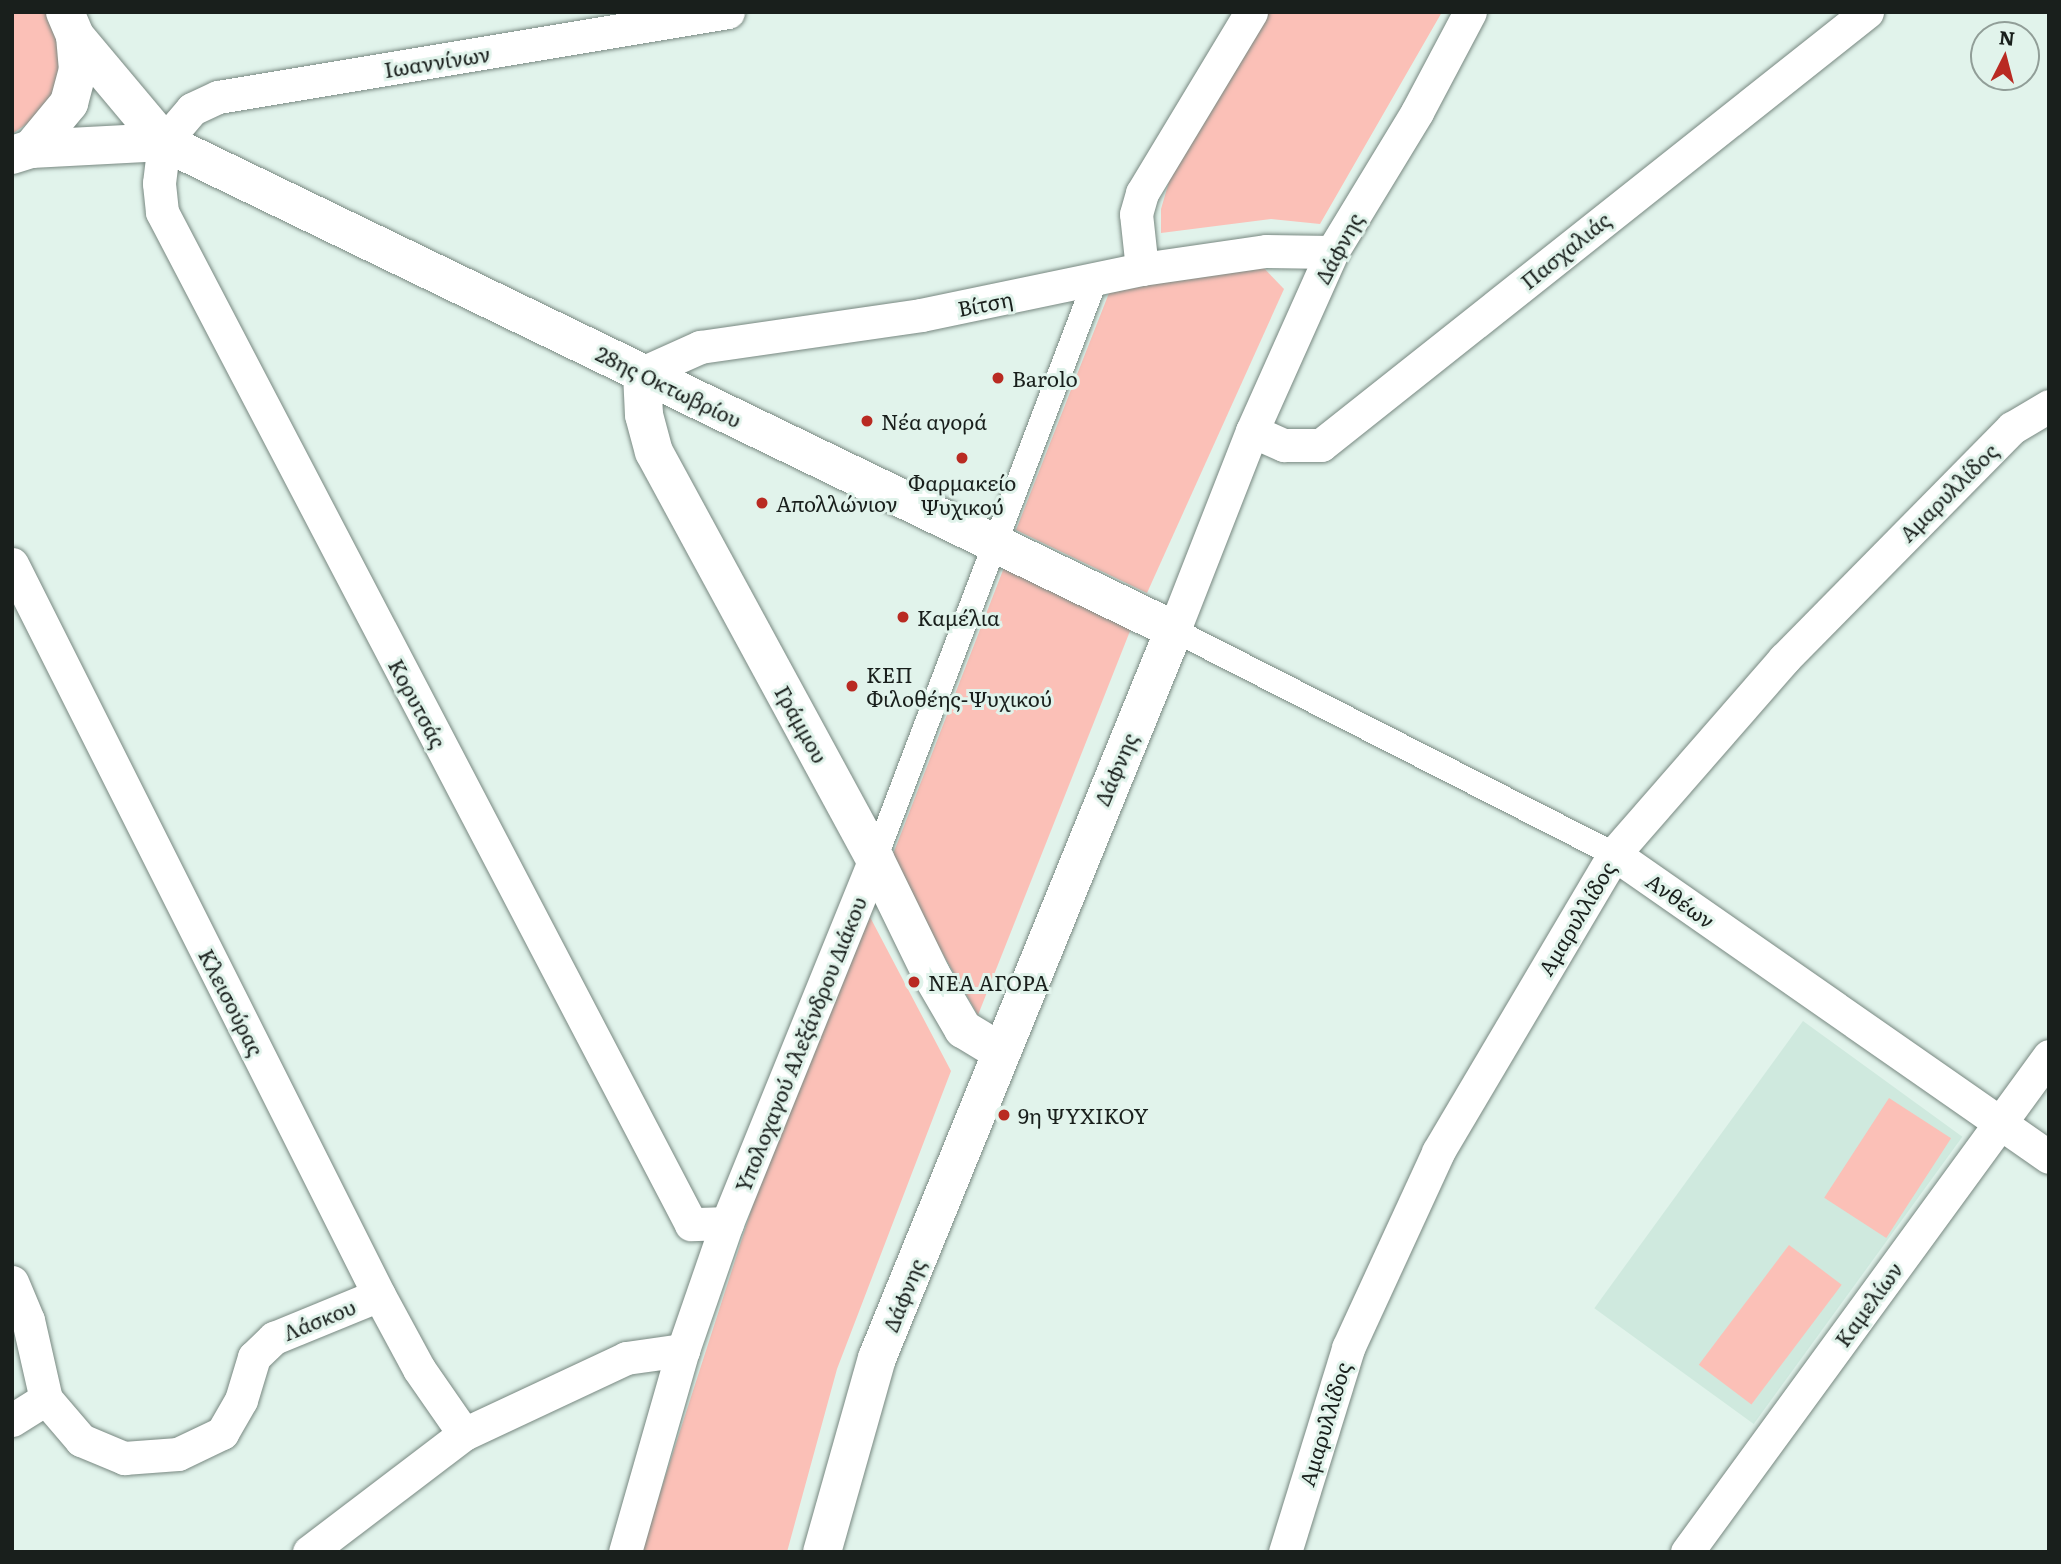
<!DOCTYPE html>
<html>
<head>
<meta charset="utf-8">
<style>
	body { margin:0 }
	#map { position:relative; width:2061px; height:1564px; overflow:hidden; background:#e1f3eb; font-family:Literata,serif }
	div>[style] { position:absolute }
	.built>* { inset:0; background:#cfe9de; transform-origin:0 0 }
	.green>* { inset:0; background:#fbc0b7; transform-origin:0 0 }
	.roads { filter:drop-shadow(0 0 2px #788881) drop-shadow(0 0 2px #788881) }
	.pedestrian>* { height:24px; margin:-12px; padding:0 12px; transform-origin:12px; border-radius:12px; background:#fff }
	.minor>* { height:33px; margin:-16.5px; padding:0 16.5px; transform-origin:16.5px; border-radius:16.5px; background:#fff }
	.tertiary>* { height:38px; margin:-19px; padding:0 19px; transform-origin:19px; border-radius:19px; background:#fff }
	.secondary>* { height:38px; margin:-19px; padding:0 19px; transform-origin:19px; border-radius:19px; background:#fff }
	.dots>* { width:19px; height:19px; translate:-50% -50%; box-sizing:border-box; border:4px solid #e1f3eb; border-radius:50% }
	span { translate:-50% -50%; white-space:nowrap; text-align:center; line-height:1.15; -webkit-text-stroke:6px #e1f3eb; paint-order:stroke }
	.street-label { font-size:21px; color:#191f1c }
	.poi-label { font-size:21px; color:#191f1c }
	.left { translate:0 -50%; text-align:left }
	.frame { position:absolute; inset:0; border:14px solid #191f1c; pointer-events:none }
	.north { position:absolute; left:1970px; top:21px; width:70px; height:70px; box-sizing:border-box; background:#e1f3eb; border:2px solid #919e98; border-radius:50%; rotate:6deg; font-size:19px; font-weight:700; line-height:28px; text-align:center; color:#191f1c }
	.north::after { content:''; display:block; margin:auto; width:24px; height:32px; background:#b92a22; clip-path:polygon(50% 0,100% 100%,50% 72%,0 100%) }
</style>
</head>
<body>
<div id="map">
	<div class="built">
		<div style="left:1803px;top:1021px;width:197px;height:355px;rotate:36deg"></div>
	</div>
	<div class="green">
		<div style="clip-path:polygon(12px 12px,49px 12px,60px 39px,60px 70px,53px 95px,37px 117px,12px 134px)"></div>
		<div style="clip-path:polygon(1264px 12px,1442px 12px,1320px 224px,1271px 219px,1161px 233px,1161px 209px,1173px 168px)"></div>
		<div style="clip-path:polygon(1259px 263px,1284px 289px,1147px 593px,1016px 530px,1109px 293px)"></div>
		<div style="clip-path:polygon(1005px 565px,1132px 626px,978px 1015px,890px 862px)"></div>
		<div style="clip-path:polygon(870px 917px,951px 1071px,837px 1369px,787px 1552px,641px 1552px,771px 1149px)"></div>
		<div style="left:1889px;top:1098px;width:74px;height:119px;rotate:33deg"></div>
		<div style="left:1789px;top:1245px;width:66px;height:150px;rotate:37deg"></div>
	</div>
	<div class="roads">
		<div class="pedestrian">
			<div style="left:1174px;top:630px;width:494px;rotate:27deg"></div>
			<div style="left:875px;top:859px;width:618px;rotate:-69.16deg"></div>
		</div>
		<div class="minor">
			<div style="left:1142px;top:269px;width:55px;rotate:-96.2deg"></div>
			<div style="left:1136px;top:214px;width:22px;rotate:-74deg"></div>
			<div style="left:1142px;top:193px;width:211px;rotate:-58.9deg"></div>
			<div style="left:642px;top:373px;width:64px;rotate:-24.1deg"></div>
			<div style="left:700px;top:347px;width:223px;rotate:-8.2deg"></div>
			<div style="left:921px;top:315px;width:226px;rotate:-11.8deg"></div>
			<div style="left:1142px;top:269px;width:125px;rotate:-8.3deg"></div>
			<div style="left:1266px;top:251px;width:66px;rotate:0.9deg"></div>
			<div style="left:1252px;top:431px;width:35px;rotate:24deg"></div>
			<div style="left:1284px;top:445px;width:37px"></div>
			<div style="left:1321px;top:445px;width:697px;rotate:-38.42deg"></div>
			<div style="left:12px;top:564px;width:818px;rotate:63.34deg"></div>
			<div style="left:379px;top:1295px;width:84px;rotate:61.6deg"></div>
			<div style="left:419px;top:1369px;width:79px;rotate:55.3deg"></div>
			<div style="left:1174px;top:630px;width:214px;rotate:-68.6deg"></div>
			<div style="left:1252px;top:431px;width:196px;rotate:-65.9deg"></div>
			<div style="left:1332px;top:252px;width:164px;rotate:-58.7deg"></div>
			<div style="left:1417px;top:112px;width:113px;rotate:-62.1deg"></div>
			<div style="left:1614px;top:854px;width:530px;rotate:34.86deg"></div>
			<div style="left:727px;top:1223px;width:36px;rotate:178deg"></div>
			<div style="left:691px;top:1224px;width:1142px;rotate:-117.6deg"></div>
			<div style="left:162px;top:212px;width:29px;rotate:-96deg"></div>
			<div style="left:159px;top:183px;width:41px;rotate:-83deg"></div>
			<div style="left:164px;top:142px;width:43px;rotate:-49.7deg"></div>
			<div style="left:192px;top:109px;width:29px;rotate:-25deg"></div>
			<div style="left:218px;top:97px;width:517px;rotate:-9.46deg"></div>
			<div style="left:12px;top:1282px;width:41px;rotate:67.2deg"></div>
			<div style="left:28px;top:1320px;width:81px;rotate:77.2deg"></div>
			<div style="left:12px;top:1420px;width:40px;rotate:-32deg"></div>
			<div style="left:46px;top:1399px;width:54px;rotate:49.5deg"></div>
			<div style="left:81px;top:1440px;width:47px;rotate:22.7deg"></div>
			<div style="left:124px;top:1458px;width:54px;rotate:-4.2deg"></div>
			<div style="left:178px;top:1454px;width:49px;rotate:-25.5deg"></div>
			<div style="left:222px;top:1433px;width:38px;rotate:-60deg"></div>
			<div style="left:241px;top:1400px;width:45px;rotate:-73.2deg"></div>
			<div style="left:254px;top:1357px;width:28px;rotate:-44deg"></div>
			<div style="left:274px;top:1338px;width:113px;rotate:-22.3deg"></div>
			<div style="left:309px;top:1552px;width:195px;rotate:-37.3deg"></div>
			<div style="left:464px;top:1434px;width:179px;rotate:-25.1deg"></div>
			<div style="left:626px;top:1358px;width:58px;rotate:-8deg"></div>
			<div style="left:625px;top:1552px;width:210px;rotate:-74deg"></div>
			<div style="left:683px;top:1350px;width:134px;rotate:-70.9deg"></div>
			<div style="left:727px;top:1223px;width:393px;rotate:-67.9deg"></div>
			<div style="left:1285px;top:1552px;width:214px;rotate:-72.8deg"></div>
			<div style="left:1348px;top:1348px;width:216px;rotate:-65.3deg"></div>
			<div style="left:1438px;top:1152px;width:346px;rotate:-59.4deg"></div>
			<div style="left:1614px;top:854px;width:259px;rotate:-48.9deg"></div>
			<div style="left:1784px;top:659px;width:325px;rotate:-45.4deg"></div>
			<div style="left:2012px;top:428px;width:43px;rotate:-30.7deg"></div>
			<div style="left:1687px;top:1552px;width:614px;rotate:-53.88deg"></div>
		</div>
		<div class="tertiary">
			<div style="left:642px;top:373px;width:42px;rotate:87.3deg"></div>
			<div style="left:644px;top:415px;width:38px;rotate:75deg"></div>
			<div style="left:654px;top:452px;width:463px;rotate:61.5deg"></div>
			<div style="left:875px;top:859px;width:128px;rotate:64deg"></div>
			<div style="left:931px;top:974px;width:64px;rotate:59.8deg"></div>
			<div style="left:963px;top:1029px;width:44px;rotate:31.2deg"></div>
		</div>
		<div class="secondary">
			<div style="left:65px;top:12px;width:26px;rotate:67deg"></div>
			<div style="left:75px;top:36px;width:138px;rotate:50deg"></div>
			<div style="left:164px;top:142px;width:1122px;rotate:25.79deg"></div>
			<div style="left:1174px;top:630px;width:786px;rotate:112.19deg"></div>
			<div style="left:877px;top:1358px;width:202px;rotate:105.8deg"></div>
			<div style="left:31px;top:149px;width:60px;rotate:-50.4deg"></div>
			<div style="left:69px;top:103px;width:34px;rotate:-75deg"></div>
			<div style="left:78px;top:70px;width:34px;rotate:-95deg"></div>
			<div style="left:12px;top:155px;width:20px;rotate:-18deg"></div>
			<div style="left:31px;top:149px;width:133px;rotate:-3deg"></div>
		</div>
	</div>
	<div class="dots">
		<div style="left:998px;top:378px;background:#b92a22"></div>
		<div style="left:867px;top:421px;background:#b92a22"></div>
		<div style="left:962px;top:458px;background:#b92a22"></div>
		<div style="left:762px;top:503px;background:#b92a22"></div>
		<div style="left:903px;top:617px;background:#b92a22"></div>
		<div style="left:852px;top:686px;background:#b92a22"></div>
		<div style="left:914px;top:982px;background:#b92a22"></div>
		<div style="left:1004px;top:1115px;background:#b92a22"></div>
	</div>
	<div class="street-label">
		<span style="left:437px;top:61px;rotate:-9deg">Ιωαννίνων</span>
		<span style="left:1338px;top:248px;rotate:-62deg">Δάφνης</span>
		<span style="left:1565px;top:250px;rotate:-39deg">Πασχαλιάς</span>
		<span style="left:985px;top:303px;rotate:-11deg">Βίτση</span>
		<span style="left:669px;top:386px;rotate:26deg">28ης Οκτωβρίου</span>
		<span style="left:1948px;top:492px;rotate:-45deg">Αμαρυλλίδος</span>
		<span style="left:418px;top:703px;rotate:62deg">Κορυτσάς</span>
		<span style="left:802px;top:724px;rotate:61deg">Γράμμου</span>
		<span style="left:1115px;top:769px;rotate:-67deg">Δάφνης</span>
		<span style="left:1681px;top:900px;rotate:35deg">Ανθέων</span>
		<span style="left:1576px;top:918px;rotate:-59deg">Αμαρυλλίδος</span>
		<span style="left:232px;top:1002px;rotate:63deg">Κλεισούρας</span>
		<span style="left:800px;top:1044px;rotate:-68deg">Υπολοχαγού Αλεξάνδρου Διάκου</span>
		<span style="left:903px;top:1295px;rotate:-68deg">Δάφνης</span>
		<span style="left:1868px;top:1304px;rotate:-54deg">Καμελίων</span>
		<span style="left:319px;top:1319px;rotate:-22deg">Λάσκου</span>
		<span style="left:1324px;top:1424px;rotate:-73deg">Αμαρυλλίδος</span>
	</div>
	<div class="poi-label">
		<span class="left" style="left:1012px;top:378px">Barolo</span>
		<span class="left" style="left:881px;top:421px">Νέα αγορά</span>
		<span style="left:962px;top:494px">Φαρμακείο<br>Ψυχικού</span>
		<span class="left" style="left:776px;top:503px">Απολλώνιον</span>
		<span class="left" style="left:917px;top:617px">Καμέλια</span>
		<span class="left" style="left:866px;top:686px">ΚΕΠ<br>Φιλοθέης-Ψυχικού</span>
		<span class="left" style="left:928px;top:982px">ΝΕΑ ΑΓΟΡΑ</span>
		<span class="left" style="left:1018px;top:1115px">9η ΨΥΧΙΚΟΥ</span>
	</div>
	<div class="frame"></div>
	<div class="north">N</div>
</div>
</body>
</html>
